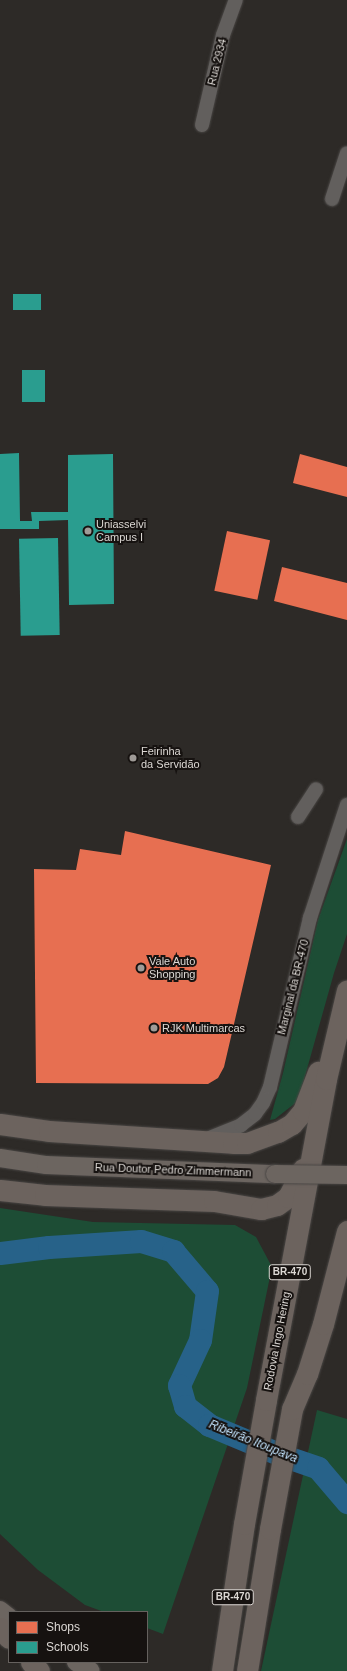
<!DOCTYPE html>
<html>
<head>
<meta charset="utf-8">
<style>
	body { margin:0 }
	#map { position:relative; width:347px; height:1671px; overflow:hidden; background:#2d2a27; font-family:Helvetica,sans-serif }
	div>[style] { position:absolute }
	.green>* { inset:0; background:#1d4d35 }
	.shops>* { inset:0; background:#e76f51; transform-origin:0 0 }
	.schools>* { inset:0; background:#2a9d8f; transform-origin:0 0 }
	.river>* { height:23px; margin:-11.5px; padding:0 11.5px; transform-origin:11.5px; border-radius:11.5px; background:#276289 }
	.roads { filter:drop-shadow(0 0 1px #494644) drop-shadow(0 0 1px #494644) }
	.minor>* { height:14px; margin:-7px; padding:0 7px; transform-origin:7px; border-radius:7px; background:#625f5d }
	.major>* { height:18px; margin:-9px; padding:0 9px; transform-origin:9px; border-radius:9px; background:#6c6560 }
	.highway>* { height:21px; margin:-10.5px; padding:0 10.5px; transform-origin:10.5px; border-radius:10.5px; background:#6c635e }
	.bridges { filter:drop-shadow(0 0 1px #494644) drop-shadow(0 0 1px #494644) }
	.major-bridge>* { height:18px; margin:-9px; padding:0 9px; transform-origin:9px; border-radius:9px; background:#6c6560 }
	.dots>* { width:11px; height:11px; translate:-50% -50%; box-sizing:border-box; border:2px solid #161210; border-radius:50% }
	span { translate:-50% -50%; white-space:nowrap; text-align:center; line-height:1.15; -webkit-text-stroke:4px #161210; paint-order:stroke }
	.shield-label span { padding:1px 3px; background:#161210; border:1px solid; border-radius:3px; -webkit-text-stroke-width:0 }
	.shield-label { font-size:10px; color:#dcd8d4; font-weight:700 }
	.street-label { font-size:11px; color:#dcd8d4 }
	.poi-label { font-size:11px; color:#dcd8d4 }
	.left { translate:0 -50%; text-align:left }
	.water-label { font-size:12px; color:#c3e4fe; font-style:italic }
	.legend { position:absolute; left:8px; top:1611px; width:140px; height:52px; box-sizing:border-box; background:#161210; border:1px solid #65615e; margin:0; padding:5px 7px; list-style:none; font-size:12px; color:#dcd8d4 }
	.legend li { display:flex; align-items:center; gap:8px; height:20px }
	.legend b { width:20px; border:1px solid #65615e }
</style>
</head>
<body>
<div id="map">
	<div class="green">
		<div style="clip-path:polygon(347px 839px,347px 934px,334px 973px,298px 1101px,275px 1119px,270px 1120px,283px 1073px,318px 920px)"></div>
		<div style="clip-path:polygon(0 1208px,93px 1222px,235px 1225px,256px 1237px,272px 1267px,247px 1388px,163px 1634px,147px 1628px,147px 1612px,104px 1612px,85px 1605px,38px 1570px,0 1534px)"></div>
		<div style="clip-path:polygon(317px 1410px,347px 1419px,347px 1671px,261px 1671px)"></div>
	</div>
	<div class="shops">
		<div style="clip-path:polygon(300px 454px,347px 467px,347px 497px,293px 483px)"></div>
		<div style="left:227px;top:531px;width:44px;height:61px;rotate:12deg"></div>
		<div style="clip-path:polygon(282px 567px,347px 583px,347px 620px,274px 601px)"></div>
		<div style="clip-path:polygon(125px 831px,271px 865px,224px 1067px,218px 1078px,208px 1084px,36px 1083px,34px 869px,76px 870px,80px 849px,121px 855px)"></div>
	</div>
	<div class="schools">
		<div style="left:13px;top:294px;width:28px;height:16px"></div>
		<div style="left:22px;top:370px;width:23px;height:32px"></div>
		<div style="clip-path:polygon(19px 453px,20px 521px,32px 521px,31px 512px,68px 512px,68px 455px,113px 454px,114px 604px,69px 605px,68px 520px,39px 521px,39px 529px,0 529px,0 454px)"></div>
		<div style="left:58px;top:538px;width:97px;height:39px;rotate:89deg"></div>
	</div>
	<div class="river">
		<div style="left:0;top:1253px;width:49px;rotate:-7deg"></div>
		<div style="left:49px;top:1247px;width:92px;rotate:-3.7deg"></div>
		<div style="left:141px;top:1241px;width:34px;rotate:17deg"></div>
		<div style="left:173px;top:1251px;width:52px;rotate:49.6deg"></div>
		<div style="left:207px;top:1291px;width:49px;rotate:98.1deg"></div>
		<div style="left:200px;top:1340px;width:50px;rotate:115deg"></div>
		<div style="left:179px;top:1385px;width:22px;rotate:74deg"></div>
		<div style="left:185px;top:1406px;width:31px;rotate:38deg"></div>
		<div style="left:209px;top:1425px;width:78px;rotate:22.6deg"></div>
		<div style="left:281px;top:1455px;width:39px;rotate:19deg"></div>
		<div style="left:318px;top:1468px;width:45px;rotate:49.5deg"></div>
	</div>
	<div class="roads">
		<div class="minor">
			<div style="left:202px;top:125px;width:92px;rotate:-76.9deg"></div>
			<div style="left:223px;top:35px;width:37px;rotate:-70deg"></div>
			<div style="left:332px;top:199px;width:48px;rotate:-71.9deg"></div>
			<div style="left:298px;top:817px;width:33px;rotate:-57deg"></div>
			<div style="left:207px;top:1139px;width:37px;rotate:-22deg"></div>
			<div style="left:241px;top:1125px;width:18px;rotate:-38deg"></div>
			<div style="left:255px;top:1114px;width:14px;rotate:-54deg"></div>
			<div style="left:263px;top:1103px;width:17px;rotate:-66deg"></div>
			<div style="left:270px;top:1087px;width:174px;rotate:-76.7deg"></div>
			<div style="left:310px;top:918px;width:119px;rotate:-71.9deg"></div>
		</div>
		<div class="major">
			<div style="left:0;top:1158px;width:47px;rotate:8.7deg"></div>
			<div style="left:46px;top:1165px;width:229px;rotate:2.3deg"></div>
			<div style="left:0;top:1610px;width:11px;rotate:38deg"></div>
			<div style="left:76px;top:1662px;width:17px;rotate:31deg"></div>
		</div>
		<div class="highway">
			<div style="left:0;top:1124px;width:49px;rotate:8.1deg"></div>
			<div style="left:49px;top:1131px;width:184px;rotate:3.7deg"></div>
			<div style="left:233px;top:1143px;width:14px"></div>
			<div style="left:247px;top:1143px;width:33px;rotate:-20deg"></div>
			<div style="left:278px;top:1132px;width:16px;rotate:-30deg"></div>
			<div style="left:292px;top:1124px;width:17px;rotate:-50deg"></div>
			<div style="left:303px;top:1111px;width:42px;rotate:-69deg"></div>
			<div style="left:0;top:1190px;width:45px;rotate:6.3deg"></div>
			<div style="left:45px;top:1195px;width:169px;rotate:2deg"></div>
			<div style="left:214px;top:1201px;width:48px;rotate:9.7deg"></div>
			<div style="left:261px;top:1209px;width:16px;rotate:-14deg"></div>
			<div style="left:277px;top:1205px;width:14px;rotate:-36deg"></div>
			<div style="left:288px;top:1197px;width:32px;rotate:-62deg"></div>
			<div style="left:0;top:1628px;width:13px;rotate:48deg"></div>
			<div style="left:31px;top:1662px;width:12px;rotate:48deg"></div>
			<div style="left:222px;top:1671px;width:149px;rotate:-81.5deg"></div>
			<div style="left:244px;top:1524px;width:126px;rotate:-79.9deg"></div>
			<div style="left:266px;top:1400px;width:327px;rotate:-79.4deg"></div>
			<div style="left:326px;top:1079px;width:91px;rotate:-76.7deg"></div>
			<div style="left:247px;top:1671px;width:144px;rotate:-80.8deg"></div>
			<div style="left:270px;top:1529px;width:122px;rotate:-79.6deg"></div>
			<div style="left:292px;top:1409px;width:38px;rotate:-67deg"></div>
			<div style="left:307px;top:1374px;width:52px;rotate:-72.3deg"></div>
			<div style="left:323px;top:1324px;width:96px;rotate:-75.5deg"></div>
		</div>
	</div>
	<div class="bridges">
		<div class="major-bridge">
			<div style="left:275px;top:1174px;width:72px;rotate:0.8deg"></div>
		</div>
	</div>
	<div class="dots">
		<div style="left:88px;top:531px;background:#9f9b97"></div>
		<div style="left:133px;top:758px;background:#9f9b97"></div>
		<div style="left:141px;top:968px;background:#9f9b97"></div>
		<div style="left:154px;top:1028px;background:#9f9b97"></div>
	</div>
	<div class="shield-label">
		<span style="left:290px;top:1272px">BR-470</span>
		<span style="left:233px;top:1597px">BR-470</span>
	</div>
	<div class="street-label">
		<span style="left:217px;top:62px;rotate:-76deg">Rua 2934</span>
		<span style="left:293px;top:987px;rotate:-76deg">Marginal da BR-470</span>
		<span style="left:173px;top:1170px;rotate:2deg">Rua Doutor Pedro Zimmermann</span>
		<span style="left:277px;top:1341px;rotate:-79deg">Rodovia Ingo Hering</span>
	</div>
	<div class="poi-label">
		<span class="left" style="left:96px;top:531px">Uniasselvi<br>Campus I</span>
		<span class="left" style="left:141px;top:758px">Feirinha<br>da Servidão</span>
		<span class="left" style="left:149px;top:968px">Vale Auto<br>Shopping</span>
		<span class="left" style="left:162px;top:1028px">RJK Multimarcas</span>
	</div>
	<div class="water-label">
		<span style="left:253px;top:1442px;rotate:22deg">Ribeirão Itoupava</span>
	</div>
	<ul class="legend">
	<li><b style="height:11px;background:#e76f51"></b>Shops</li>
	<li><b style="height:11px;background:#2a9d8f"></b>Schools</li>
	</ul>
</div>
</body>
</html>
